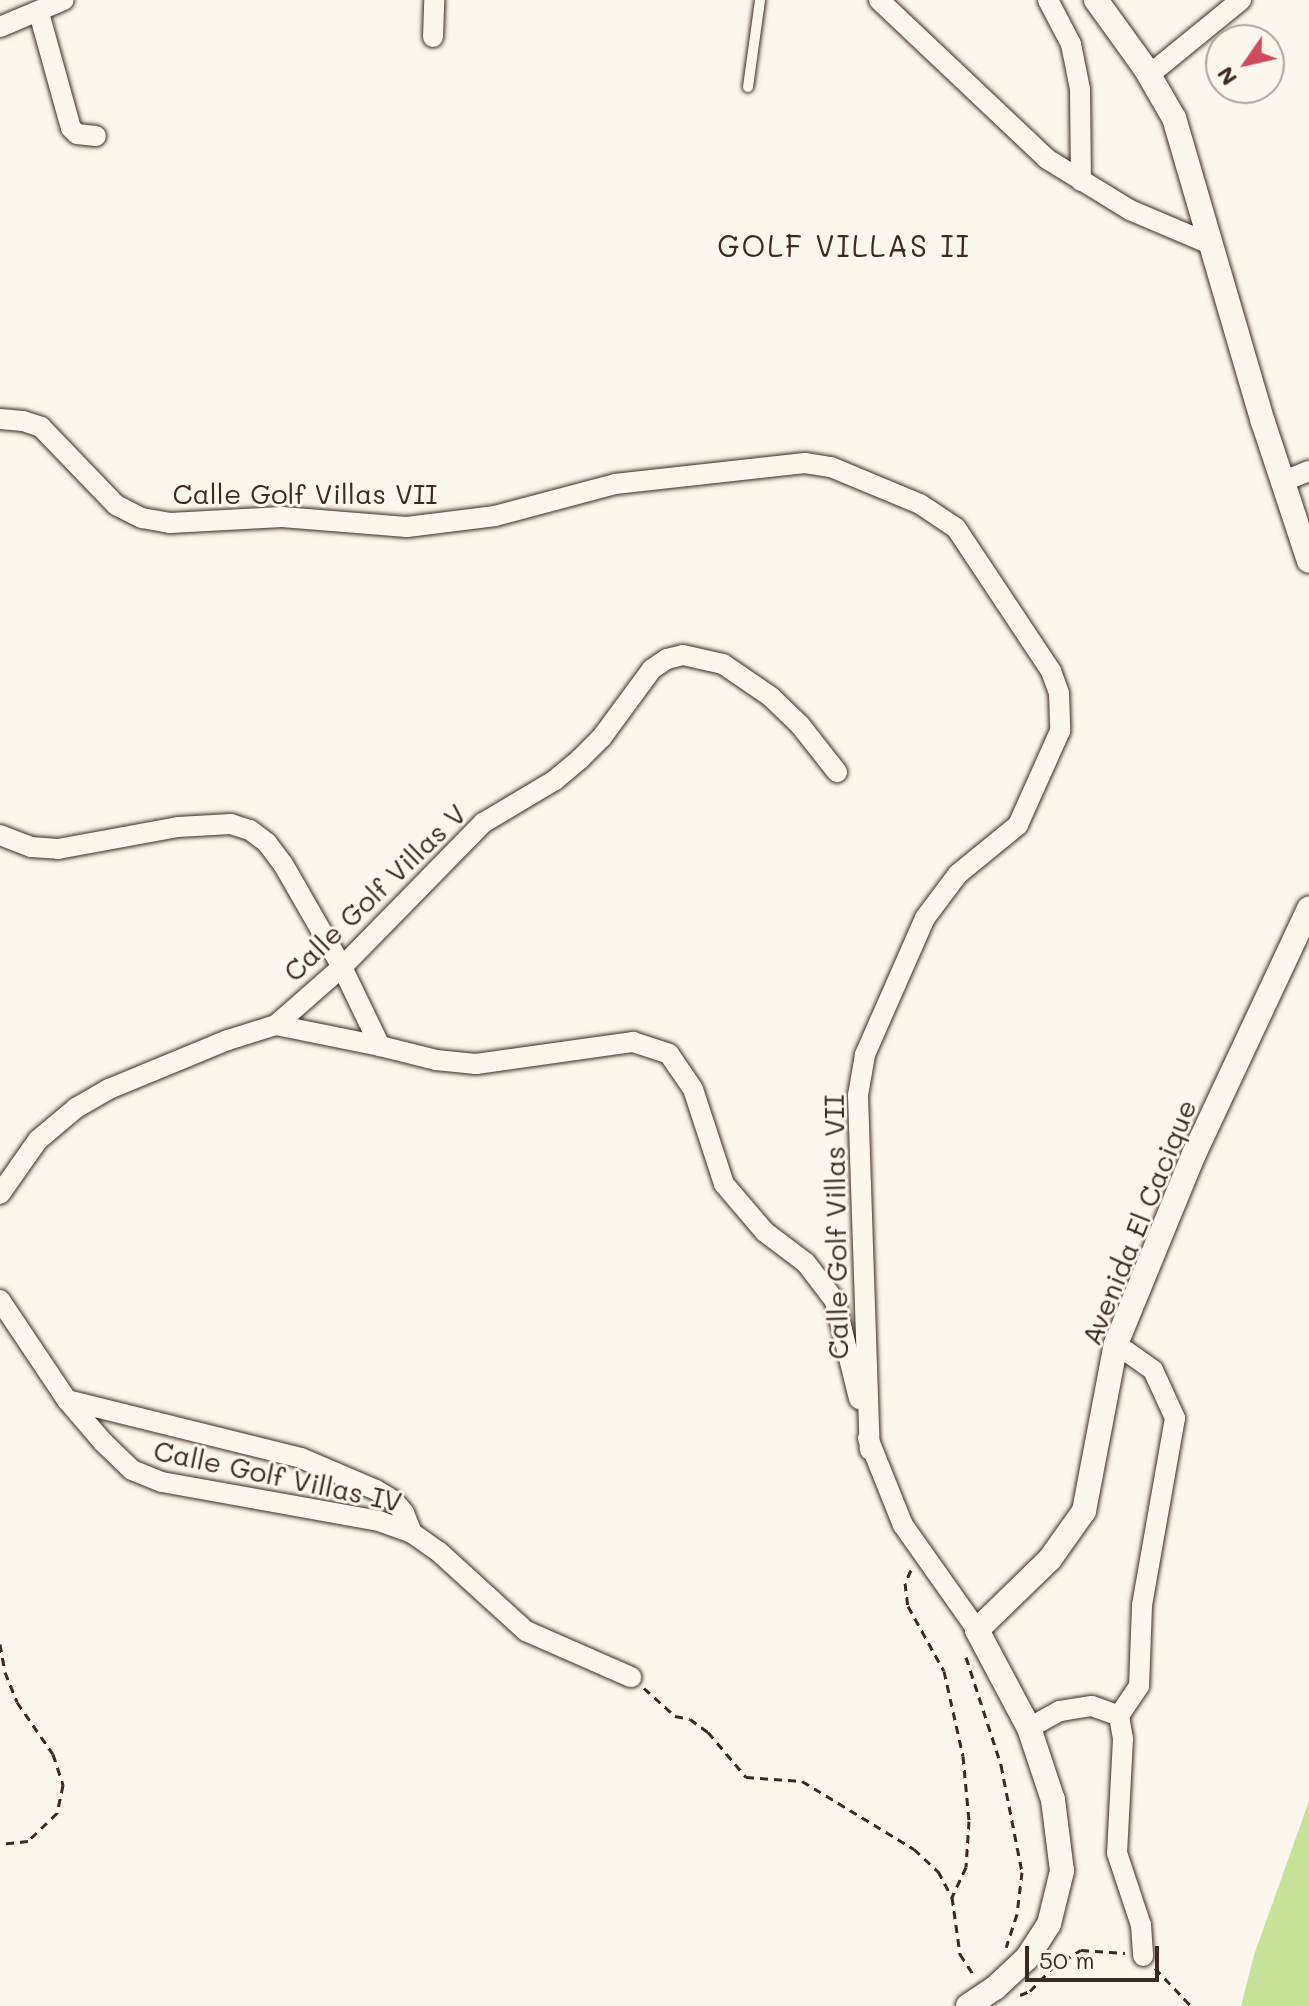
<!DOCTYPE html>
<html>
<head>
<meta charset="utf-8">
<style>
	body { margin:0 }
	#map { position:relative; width:1309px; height:2006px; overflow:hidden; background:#fbf7ec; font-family:Mali,sans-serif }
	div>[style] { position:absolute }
	.green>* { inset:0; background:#c7e197 }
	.path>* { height:3px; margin-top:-1.5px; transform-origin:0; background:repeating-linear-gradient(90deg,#3b2a1e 0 8px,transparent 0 14px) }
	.roads { filter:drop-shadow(0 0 2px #3b2a1e) drop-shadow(0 0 2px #3b2a1e) }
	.service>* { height:10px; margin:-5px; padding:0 5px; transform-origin:5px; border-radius:5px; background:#fbf7ec }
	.minor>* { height:20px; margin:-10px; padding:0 10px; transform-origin:10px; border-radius:10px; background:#fbf7ec }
	.tertiary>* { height:24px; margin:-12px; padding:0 12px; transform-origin:12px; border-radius:12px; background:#fbf7ec }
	span { translate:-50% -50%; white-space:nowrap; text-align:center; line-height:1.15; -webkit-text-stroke:6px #fbf7ec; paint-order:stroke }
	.street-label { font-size:28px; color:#3b2a1e }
	.neighbourhood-label { font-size:30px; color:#3b2a1e; letter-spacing:2px }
	.north { position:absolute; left:1205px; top:24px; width:80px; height:80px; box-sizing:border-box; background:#fbf7ec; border:2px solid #aea59a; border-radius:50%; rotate:236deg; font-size:22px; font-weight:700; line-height:32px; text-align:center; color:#3b2a1e }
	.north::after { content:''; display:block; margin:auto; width:28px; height:36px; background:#d1495b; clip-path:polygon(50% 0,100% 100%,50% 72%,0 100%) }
	.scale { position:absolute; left:1025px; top:1946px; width:134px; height:36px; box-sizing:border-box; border:4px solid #3b2a1e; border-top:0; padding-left:10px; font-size:24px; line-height:28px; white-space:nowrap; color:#3b2a1e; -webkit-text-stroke:6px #fbf7ec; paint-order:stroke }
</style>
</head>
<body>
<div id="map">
	<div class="green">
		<div style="clip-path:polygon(1309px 1801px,1309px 2006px,1241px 2006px,1254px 1955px)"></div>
	</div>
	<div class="path">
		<div style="left:911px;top:1570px;width:14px;rotate:115deg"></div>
		<div style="left:905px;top:1583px;width:23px;rotate:83deg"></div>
		<div style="left:908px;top:1606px;width:74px;rotate:61deg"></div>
		<div style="left:944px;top:1671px;width:87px;rotate:77.4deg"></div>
		<div style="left:963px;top:1756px;width:65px;rotate:84.7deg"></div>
		<div style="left:969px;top:1821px;width:46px;rotate:93.7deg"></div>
		<div style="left:966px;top:1867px;width:33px;rotate:115deg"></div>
		<div style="left:0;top:1644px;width:28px;rotate:80deg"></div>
		<div style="left:5px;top:1672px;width:32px;rotate:68deg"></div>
		<div style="left:17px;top:1702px;width:63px;rotate:55.3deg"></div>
		<div style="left:53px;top:1754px;width:33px;rotate:72deg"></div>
		<div style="left:63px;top:1785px;width:29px;rotate:102deg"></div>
		<div style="left:57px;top:1813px;width:40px;rotate:136deg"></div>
		<div style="left:28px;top:1841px;width:28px;rotate:174deg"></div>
		<div style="left:966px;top:1657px;width:114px;rotate:72deg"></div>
		<div style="left:1001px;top:1765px;width:109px;rotate:78.9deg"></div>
		<div style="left:1022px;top:1872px;width:42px;rotate:96.8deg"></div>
		<div style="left:1017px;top:1914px;width:35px;rotate:108deg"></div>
		<div style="left:644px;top:1688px;width:42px;rotate:42.1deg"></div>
		<div style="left:675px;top:1716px;width:15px;rotate:11deg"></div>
		<div style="left:690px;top:1719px;width:22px;rotate:36deg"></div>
		<div style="left:708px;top:1732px;width:59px;rotate:49.8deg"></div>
		<div style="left:746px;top:1777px;width:56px;rotate:4.1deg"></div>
		<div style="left:802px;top:1781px;width:131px;rotate:31.3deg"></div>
		<div style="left:914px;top:1849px;width:33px;rotate:43deg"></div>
		<div style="left:938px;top:1871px;width:30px;rotate:62deg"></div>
		<div style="left:952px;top:1897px;width:58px;rotate:82deg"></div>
		<div style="left:960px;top:1954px;width:27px;rotate:57deg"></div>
		<div style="left:1155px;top:1968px;width:52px;rotate:46.5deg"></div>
		<div style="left:1020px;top:1995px;width:11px;rotate:-22deg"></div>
		<div style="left:1030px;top:1991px;width:32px;rotate:-46deg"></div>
		<div style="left:1052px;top:1968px;width:34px;rotate:-32deg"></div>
		<div style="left:1081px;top:1950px;width:44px;rotate:3.9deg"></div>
	</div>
	<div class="roads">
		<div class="service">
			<div style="left:748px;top:87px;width:88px;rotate:-82.1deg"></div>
		</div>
		<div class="minor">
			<div style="left:879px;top:0;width:231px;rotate:43.4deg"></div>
			<div style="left:1047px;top:159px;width:97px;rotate:31.6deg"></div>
			<div style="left:1130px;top:210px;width:87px;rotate:23deg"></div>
			<div style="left:1048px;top:0;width:50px;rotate:62.4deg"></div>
			<div style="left:1071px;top:44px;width:46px;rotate:78.7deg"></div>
			<div style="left:1080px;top:89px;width:92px;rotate:89.4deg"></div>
			<div style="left:39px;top:13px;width:119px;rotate:74.5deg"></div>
			<div style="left:71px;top:128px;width:8px;rotate:45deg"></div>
			<div style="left:77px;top:134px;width:19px;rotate:6deg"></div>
			<div style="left:0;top:27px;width:69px;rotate:-22.9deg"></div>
			<div style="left:433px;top:37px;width:37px;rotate:-88deg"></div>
			<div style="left:1149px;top:75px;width:119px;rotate:-39.2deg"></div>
			<div style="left:0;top:419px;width:23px;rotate:5deg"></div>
			<div style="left:23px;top:421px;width:19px;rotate:18deg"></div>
			<div style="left:41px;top:427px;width:108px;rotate:46.1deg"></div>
			<div style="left:116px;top:505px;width:29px;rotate:27deg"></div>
			<div style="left:142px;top:518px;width:28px;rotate:10deg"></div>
			<div style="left:170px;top:523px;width:112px;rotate:-3.1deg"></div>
			<div style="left:282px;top:517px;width:125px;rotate:4.6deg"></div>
			<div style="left:407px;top:527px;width:89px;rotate:-7.1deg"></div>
			<div style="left:495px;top:516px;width:124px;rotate:-14.9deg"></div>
			<div style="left:615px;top:484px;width:191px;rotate:-6.3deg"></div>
			<div style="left:805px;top:463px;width:26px;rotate:9deg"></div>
			<div style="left:831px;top:467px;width:96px;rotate:22.6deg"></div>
			<div style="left:920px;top:504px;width:43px;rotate:33.7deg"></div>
			<div style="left:956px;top:528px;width:172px;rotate:56.4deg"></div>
			<div style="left:1051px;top:671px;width:23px;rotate:70deg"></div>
			<div style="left:1059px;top:693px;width:38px;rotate:88deg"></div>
			<div style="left:1060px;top:731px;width:103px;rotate:114.1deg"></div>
			<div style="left:1018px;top:825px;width:77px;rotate:140.8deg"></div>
			<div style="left:958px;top:874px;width:55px;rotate:126.9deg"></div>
			<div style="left:925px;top:918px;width:150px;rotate:113.7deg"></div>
			<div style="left:865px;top:1055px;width:41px;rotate:99.9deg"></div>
			<div style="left:858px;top:1095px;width:355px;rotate:88.1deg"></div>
			<div style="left:1284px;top:481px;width:27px;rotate:-22deg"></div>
			<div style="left:0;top:835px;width:33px;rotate:21deg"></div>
			<div style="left:31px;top:847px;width:27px;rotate:4deg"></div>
			<div style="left:58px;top:849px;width:122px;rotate:-10.4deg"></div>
			<div style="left:178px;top:827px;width:53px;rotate:-3.2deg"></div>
			<div style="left:231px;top:824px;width:20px;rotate:18deg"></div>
			<div style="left:250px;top:830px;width:21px;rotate:37deg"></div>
			<div style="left:267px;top:843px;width:26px;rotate:53deg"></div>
			<div style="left:283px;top:864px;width:119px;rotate:60.2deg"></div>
			<div style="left:342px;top:967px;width:88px;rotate:64.3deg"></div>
			<div style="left:380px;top:1046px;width:58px;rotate:14deg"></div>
			<div style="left:436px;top:1060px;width:40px;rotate:5.7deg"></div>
			<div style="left:476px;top:1064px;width:159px;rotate:-8deg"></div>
			<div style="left:633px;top:1042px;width:38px;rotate:18deg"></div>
			<div style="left:669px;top:1054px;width:42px;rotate:55.6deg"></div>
			<div style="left:693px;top:1089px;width:100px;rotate:71.9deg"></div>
			<div style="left:724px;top:1184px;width:63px;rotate:49.5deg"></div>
			<div style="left:765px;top:1232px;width:51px;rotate:37.1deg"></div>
			<div style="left:806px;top:1263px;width:48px;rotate:52.7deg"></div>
			<div style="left:835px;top:1301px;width:101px;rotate:76.2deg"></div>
			<div style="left:276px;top:1025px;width:106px;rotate:11.4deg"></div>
			<div style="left:0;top:1194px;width:66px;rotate:-54.9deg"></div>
			<div style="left:38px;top:1140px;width:50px;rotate:-40.1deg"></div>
			<div style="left:76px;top:1108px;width:38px;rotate:-30deg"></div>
			<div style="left:109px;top:1089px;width:129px;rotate:-22.4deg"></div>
			<div style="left:228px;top:1040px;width:50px;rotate:-17.4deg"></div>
			<div style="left:276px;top:1025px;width:88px;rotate:-41.3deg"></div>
			<div style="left:342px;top:967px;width:202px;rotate:-45.6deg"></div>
			<div style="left:483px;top:823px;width:84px;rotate:-30.8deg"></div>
			<div style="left:555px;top:780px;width:33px;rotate:-40deg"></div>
			<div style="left:580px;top:759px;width:31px;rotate:-45deg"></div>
			<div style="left:602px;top:737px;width:84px;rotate:-53.7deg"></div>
			<div style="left:652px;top:669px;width:18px;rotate:-34deg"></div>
			<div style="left:667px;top:659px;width:16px;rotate:-14deg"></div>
			<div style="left:683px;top:655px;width:41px;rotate:12.7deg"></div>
			<div style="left:723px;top:664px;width:58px;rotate:34.5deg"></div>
			<div style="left:771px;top:697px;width:40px;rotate:44deg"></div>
			<div style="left:800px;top:725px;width:60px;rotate:51.8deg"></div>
			<div style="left:0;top:1300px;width:120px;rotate:56.2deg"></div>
			<div style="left:67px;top:1400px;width:55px;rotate:49.4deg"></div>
			<div style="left:103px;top:1442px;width:40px;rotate:44deg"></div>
			<div style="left:132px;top:1470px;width:32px;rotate:22deg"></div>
			<div style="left:162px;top:1482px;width:220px;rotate:10.2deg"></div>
			<div style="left:379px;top:1521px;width:35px;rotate:20deg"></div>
			<div style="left:412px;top:1533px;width:32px;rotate:35deg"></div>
			<div style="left:438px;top:1551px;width:119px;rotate:42.3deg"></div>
			<div style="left:526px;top:1631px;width:115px;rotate:23.7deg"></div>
			<div style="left:1116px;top:1344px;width:45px;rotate:35.1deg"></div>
			<div style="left:1153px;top:1370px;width:53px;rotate:65.4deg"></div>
			<div style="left:1175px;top:1418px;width:191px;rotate:100deg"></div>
			<div style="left:1142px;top:1606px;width:80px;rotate:92.1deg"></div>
			<div style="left:1139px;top:1686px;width:36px;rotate:124deg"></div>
			<div style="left:1119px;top:1716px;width:23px;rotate:80deg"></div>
			<div style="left:1123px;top:1739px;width:114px;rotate:93deg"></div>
			<div style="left:1117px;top:1853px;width:76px;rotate:71.6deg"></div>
			<div style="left:1141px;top:1925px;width:31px;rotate:86deg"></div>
			<div style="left:67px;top:1400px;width:241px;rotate:13.9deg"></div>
			<div style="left:301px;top:1458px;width:82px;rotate:23.1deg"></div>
			<div style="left:376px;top:1490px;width:21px;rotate:31deg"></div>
			<div style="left:394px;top:1501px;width:16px;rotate:50deg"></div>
			<div style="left:404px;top:1513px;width:22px;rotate:68deg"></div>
			<div style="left:868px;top:1438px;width:94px;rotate:68.1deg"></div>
			<div style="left:903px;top:1525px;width:128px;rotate:54.8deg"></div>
			<div style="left:1029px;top:1728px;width:35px;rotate:-29deg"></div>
			<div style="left:1060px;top:1711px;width:32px;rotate:-9deg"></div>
			<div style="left:1092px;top:1706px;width:29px;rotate:20deg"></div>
		</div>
		<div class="tertiary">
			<div style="left:1096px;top:0;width:84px;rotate:54.2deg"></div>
			<div style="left:1145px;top:68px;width:58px;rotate:59.9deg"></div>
			<div style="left:1174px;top:118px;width:317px;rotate:73.7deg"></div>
			<div style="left:1263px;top:422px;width:146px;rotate:71.7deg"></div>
			<div style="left:968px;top:2006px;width:32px;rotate:-34deg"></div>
			<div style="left:995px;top:1988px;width:44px;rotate:-43.2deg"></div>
			<div style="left:1027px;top:1958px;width:40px;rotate:-57.1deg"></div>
			<div style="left:1049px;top:1924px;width:55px;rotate:-76.2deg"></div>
			<div style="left:1062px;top:1871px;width:72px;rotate:-97.2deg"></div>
			<div style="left:1053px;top:1800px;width:76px;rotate:-108.4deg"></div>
			<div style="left:1029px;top:1728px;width:111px;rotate:-118deg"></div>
			<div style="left:977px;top:1630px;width:102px;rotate:-44.2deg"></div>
			<div style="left:1050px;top:1559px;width:59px;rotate:-54.7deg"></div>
			<div style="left:1084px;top:1511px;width:170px;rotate:-79.2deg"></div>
			<div style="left:1116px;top:1344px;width:205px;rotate:-67.7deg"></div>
			<div style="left:1194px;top:1154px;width:271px;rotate:-64.9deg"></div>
		</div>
	</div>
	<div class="street-label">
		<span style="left:305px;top:493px">Calle Golf Villas VII</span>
		<span style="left:374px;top:892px;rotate:-44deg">Calle Golf Villas V</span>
		<span style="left:1138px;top:1222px;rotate:-68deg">Avenida El Cacique</span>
		<span style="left:835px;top:1227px;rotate:-91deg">Calle Golf Villas VII</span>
		<span style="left:278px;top:1475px;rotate:12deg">Calle Golf Villas IV</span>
	</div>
	<div class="neighbourhood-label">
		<span style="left:844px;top:245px">GOLF VILLAS II</span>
	</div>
	<div class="north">N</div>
	<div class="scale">50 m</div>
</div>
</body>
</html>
